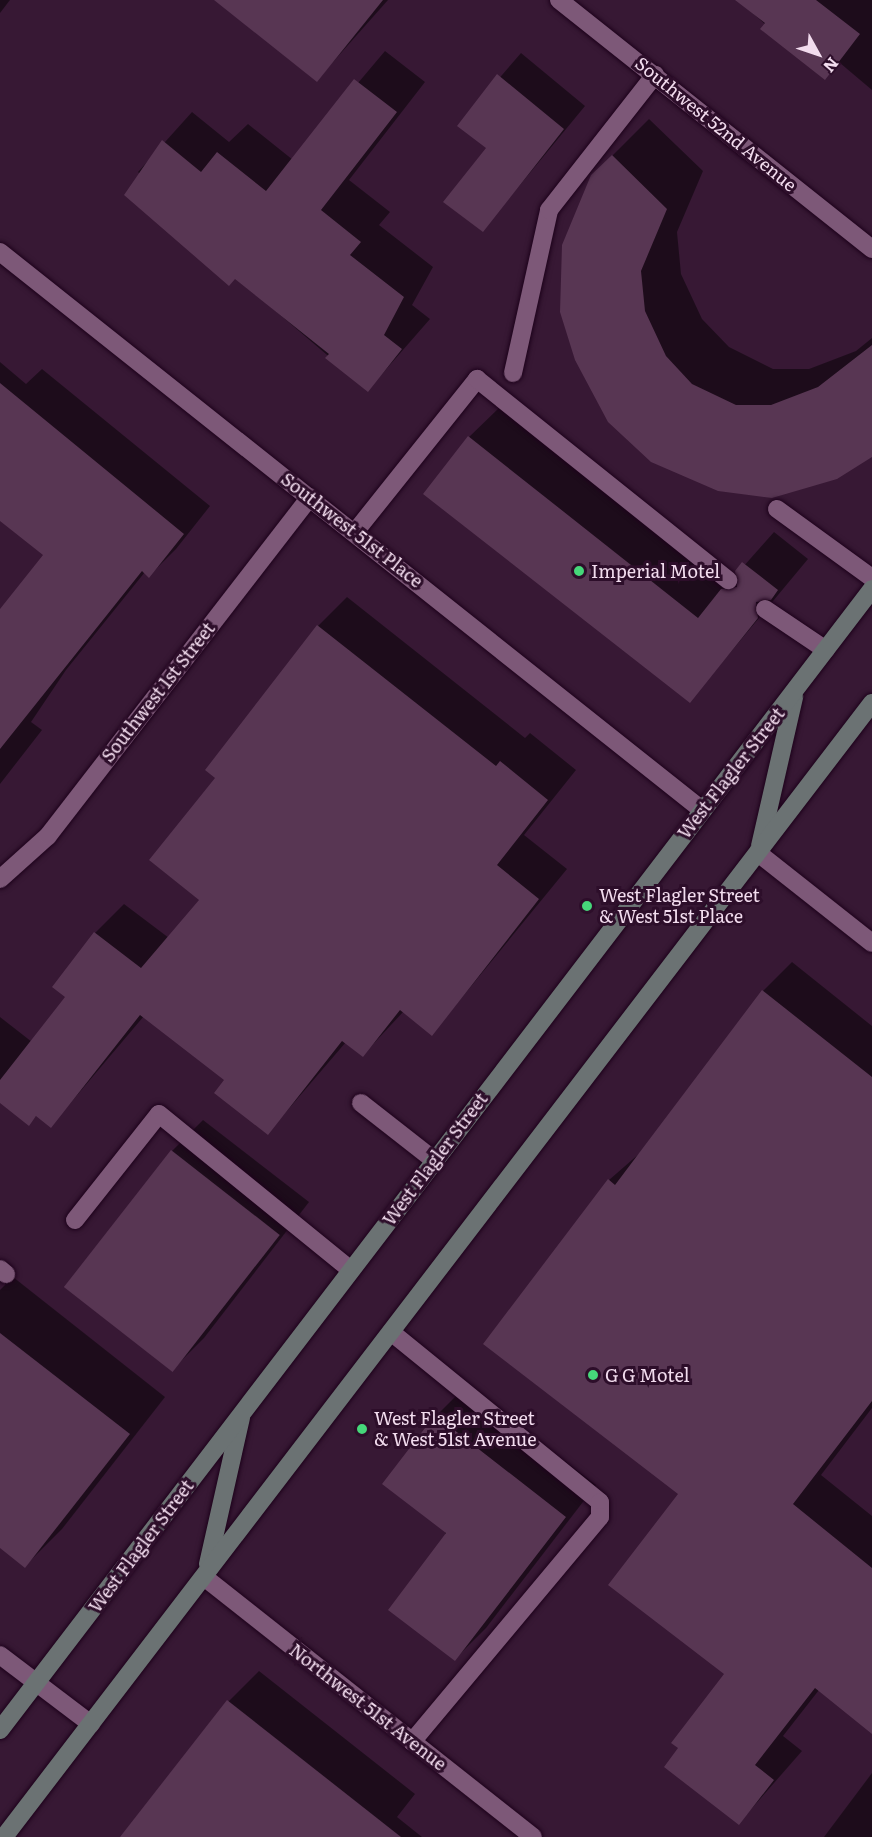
<!DOCTYPE html>
<html>
<head>
<meta charset="utf-8">
<style>
	body { margin:0 }
	#map { position:relative; width:872px; height:1837px; overflow:hidden; background:#371834; font-family:Literata,serif }
	div>[style] { position:absolute }
	.shadow>* { inset:0; background:#0007 }
	.building>* { inset:0; background:#583653; transform-origin:0 0 }
	.roads { filter:drop-shadow(0 0 2px #1d021b) drop-shadow(0 0 2px #1d021b) }
	.lane>* { height:18px; margin:-9px; padding:0 9px; transform-origin:9px; border-radius:9px; background:#7d5878 }
	.street>* { height:18px; margin:-9px; padding:0 9px; transform-origin:9px; border-radius:9px; background:#7d5878 }
	.secondary>* { height:18px; margin:-9px; padding:0 9px; transform-origin:9px; border-radius:9px; background:#6b7273 }
	.dots>* { width:16px; height:16px; translate:-50% -50%; box-sizing:border-box; border:3px solid #2d0e2a; border-radius:50% }
	span { translate:-50% -50%; white-space:nowrap; text-align:center; line-height:1.15; -webkit-text-stroke:6px #2d0e2a; paint-order:stroke }
	.street-label { font-size:18px; color:#f2dcee }
	.poi-label { font-size:18px; color:#f2dcee }
	.left { translate:0 -50%; text-align:left }
	.north { position:absolute; left:788px; top:24px; width:60px; height:60px; -webkit-text-stroke:4px #2d0e2a; paint-order:stroke; rotate:130deg; font-size:16px; font-weight:700; line-height:24px; text-align:center; color:#f2dcee }
	.north::after { content:''; display:block; margin:auto; width:21px; height:27px; background:#f2dcee; clip-path:polygon(50% 0,100% 100%,50% 72%,0 100%) }
</style>
</head>
<body>
<div id="map">
	<div class="shadow">
		<div style="clip-path:polygon(0 0,10px 0,0 13px)"></div>
		<div style="clip-path:polygon(234px 0,388px 0,317px 80px)"></div>
		<div style="clip-path:polygon(738px 0,872px 0,872px 90px,840px 63px,825px 78px)"></div>
		<div style="clip-path:polygon(385px 51px,425px 82px,349px 180px,390px 212px,379px 225px,433px 267px,412px 305px,430px 319px,368px 390px,236px 277px,138px 172px,192px 112px,229px 142px,248px 124px,293px 160px)"></div>
		<div style="clip-path:polygon(521px 53px,585px 106px,483px 230px,488px 147px,459px 125px)"></div>
		<div style="clip-path:polygon(649px 119px,703px 171px,677px 232px,681px 274px,702px 319px,729px 347px,773px 369px,809px 369px,856px 351px,872px 338px,872px 455px,651px 460px,592px 176px)"></div>
		<div style="clip-path:polygon(0 362px,26px 384px,42px 369px,210px 506px,176px 549px,149px 576px,145px 572px,66px 670px,31px 722px,42px 730px,0 784px,0 618px,45px 555px,0 519px)"></div>
		<div style="clip-path:polygon(500px 407px,727px 585px,774px 532px,808px 559px,690px 701px,469px 437px)"></div>
		<div style="clip-path:polygon(347px 597px,525px 738px,530px 733px,576px 770px,524px 835px,567px 869px,432px 1034px,404px 1011px,363px 1055px,346px 1042px,268px 1133px,227px 1080px,144px 1016px,51px 1126px,37px 1115px,29px 1124px,0 1101px,0 1017px,32px 1042px,67px 996px,95px 933px,124px 904px,169px 938px,201px 900px,217px 778px,318px 626px)"></div>
		<div style="clip-path:polygon(792px 962px,872px 1026px,872px 1408px,821px 1475px,872px 1516px,872px 1726px,819px 1690px,783px 1736px,802px 1751px,739px 1823px,680px 1748px,726px 1674px,609px 1180px,640px 1153px,763px 991px)"></div>
		<div style="clip-path:polygon(203px 1120px,309px 1202px,204px 1338px,173px 1369px,67px 1287px,172px 1151px)"></div>
		<div style="clip-path:polygon(13px 1277px,165px 1397px,62px 1529px,25px 1566px,0 1546px,0 1290px)"></div>
		<div style="clip-path:polygon(466px 1386px,596px 1485px,486px 1628px,455px 1659px,436px 1416px)"></div>
		<div style="clip-path:polygon(259px 1671px,415px 1794px,397px 1817px,422px 1837px,123px 1837px,229px 1701px)"></div>
		<div style="clip-path:polygon(872px 1773px,872px 1837px,824px 1837px)"></div>
	</div>
	<div class="building">
		<div style="clip-path:polygon(214px 0,383px 0,317px 82px)"></div>
		<div style="clip-path:polygon(735px 0,816px 0,860px 34px,825px 80px,760px 29px,765px 23px)"></div>
		<div style="clip-path:polygon(497px 74px,564px 129px,483px 232px,443px 202px,486px 148px,457px 126px)"></div>
		<div style="clip-path:polygon(354px 79px,397px 112px,321px 210px,361px 242px,350px 255px,404px 297px,384px 335px,402px 349px,368px 392px,325px 358px,329px 354px,235px 279px,229px 286px,124px 195px,162px 140px,201px 172px,217px 152px,266px 191px)"></div>
		<div style="clip-path:polygon(612px 155px,667px 209px,641px 271px,645px 311px,666px 356px,692px 384px,736px 405px,771px 405px,818px 387px,872px 345px,872px 457px,837px 479px,772px 498px,718px 491px,651px 462px,608px 422px,575px 360px,560px 312px,562px 245px,591px 175px)"></div>
		<div style="clip-path:polygon(0 383px,184px 534px,149px 578px,142px 571px,0 749px,0 609px,43px 555px,0 521px)"></div>
		<div style="clip-path:polygon(468px 436px,698px 618px,721px 589px,737px 587px,735px 571px,742px 562px,778px 590px,771px 600px,756px 602px,758px 618px,690px 703px,423px 494px)"></div>
		<div style="clip-path:polygon(317px 625px,496px 766px,500px 761px,548px 800px,497px 865px,539px 899px,432px 1036px,400px 1010px,363px 1057px,342px 1041px,268px 1135px,214px 1093px,224px 1080px,140px 1015px,51px 1128px,36px 1116px,29px 1126px,0 1103px,0 1080px,65px 997px,52px 987px,94px 932px,141px 968px,199px 900px,149px 860px,215px 778px,205px 770px)"></div>
		<div style="clip-path:polygon(762px 990px,872px 1077px,872px 1401px,793px 1504px,872px 1568px,872px 1734px,815px 1688px,755px 1765px,774px 1780px,739px 1825px,664px 1767px,678px 1748px,671px 1743px,724px 1674px,608px 1585px,678px 1494px,483px 1344px,608px 1179px,615px 1185px)"></div>
		<div style="left:171px;top:1150px;width:138px;height:174px;rotate:38deg"></div>
		<div style="clip-path:polygon(0 1333px,130px 1434px,25px 1568px,0 1548px)"></div>
		<div style="clip-path:polygon(435px 1415px,566px 1517px,455px 1661px,388px 1610px,446px 1533px,382px 1484px)"></div>
		<div style="clip-path:polygon(227px 1700px,401px 1837px,120px 1837px)"></div>
	</div>
	<div class="roads">
		<div class="lane">
			<div style="left:513px;top:373px;width:167px;rotate:-77.5deg"></div>
			<div style="left:549px;top:210px;width:172px;rotate:-51.9deg"></div>
			<div style="left:777px;top:509px;width:117px;rotate:36deg"></div>
			<div style="left:355px;top:532px;width:196px;rotate:-51.4deg"></div>
			<div style="left:477px;top:379px;width:322px;rotate:38.7deg"></div>
			<div style="left:765px;top:609px;width:73px;rotate:33.9deg"></div>
			<div style="left:361px;top:1103px;width:93px;rotate:38deg"></div>
			<div style="left:75px;top:1220px;width:135px;rotate:-51.6deg"></div>
			<div style="left:159px;top:1114px;width:246px;rotate:39.1deg"></div>
			<div style="left:0;top:1269px;width:8px;rotate:40deg"></div>
			<div style="left:391px;top:1332px;width:269px;rotate:39.1deg"></div>
			<div style="left:600px;top:1502px;width:15px;rotate:90deg"></div>
			<div style="left:600px;top:1517px;width:293px;rotate:129.9deg"></div>
		</div>
		<div class="street">
			<div style="left:559px;top:0;width:400px;rotate:38.5deg"></div>
			<div style="left:0;top:252px;width:897px;rotate:38.48deg"></div>
			<div style="left:758px;top:853px;width:145px;rotate:38.3deg"></div>
			<div style="left:0;top:879px;width:64px;rotate:-41.9deg"></div>
			<div style="left:48px;top:836px;width:428px;rotate:-52.3deg"></div>
			<div style="left:204px;top:1577px;width:419px;rotate:38.3deg"></div>
			<div style="left:0;top:1655px;width:114px;rotate:37.2deg"></div>
		</div>
		<div class="secondary">
			<div style="left:760px;top:846px;width:153px;rotate:-77.1deg"></div>
			<div style="left:208px;top:1564px;width:150px;rotate:-77.3deg"></div>
			<div style="left:0;top:1730px;width:1436px;rotate:-52.61deg"></div>
			<div style="left:4px;top:1837px;width:1428px;rotate:-52.57deg"></div>
		</div>
	</div>
	<div class="dots">
		<div style="left:579px;top:571px;background:#46d77a"></div>
		<div style="left:587px;top:906px;background:#46d77a"></div>
		<div style="left:593px;top:1375px;background:#46d77a"></div>
		<div style="left:362px;top:1429px;background:#46d77a"></div>
	</div>
	<div class="street-label">
		<span style="left:716px;top:124px;rotate:39deg">Southwest 52nd Avenue</span>
		<span style="left:352px;top:530px;rotate:38deg">Southwest 51st Place</span>
		<span style="left:158px;top:692px;rotate:-52deg">Southwest 1st Street</span>
		<span style="left:731px;top:773px;rotate:-52deg">West Flagler Street</span>
		<span style="left:435px;top:1159px;rotate:-53deg">West Flagler Street</span>
		<span style="left:141px;top:1546px;rotate:-53deg">West Flagler Street</span>
		<span style="left:368px;top:1707px;rotate:38deg">Northwest 51st Avenue</span>
	</div>
	<div class="poi-label">
		<span class="left" style="left:591px;top:571px">Imperial Motel</span>
		<span class="left" style="left:599px;top:906px">West Flagler Street<br>&amp; West 51st Place</span>
		<span class="left" style="left:605px;top:1375px">G G Motel</span>
		<span class="left" style="left:374px;top:1429px">West Flagler Street<br>&amp; West 51st Avenue</span>
	</div>
	<div class="north">N</div>
</div>
</body>
</html>
